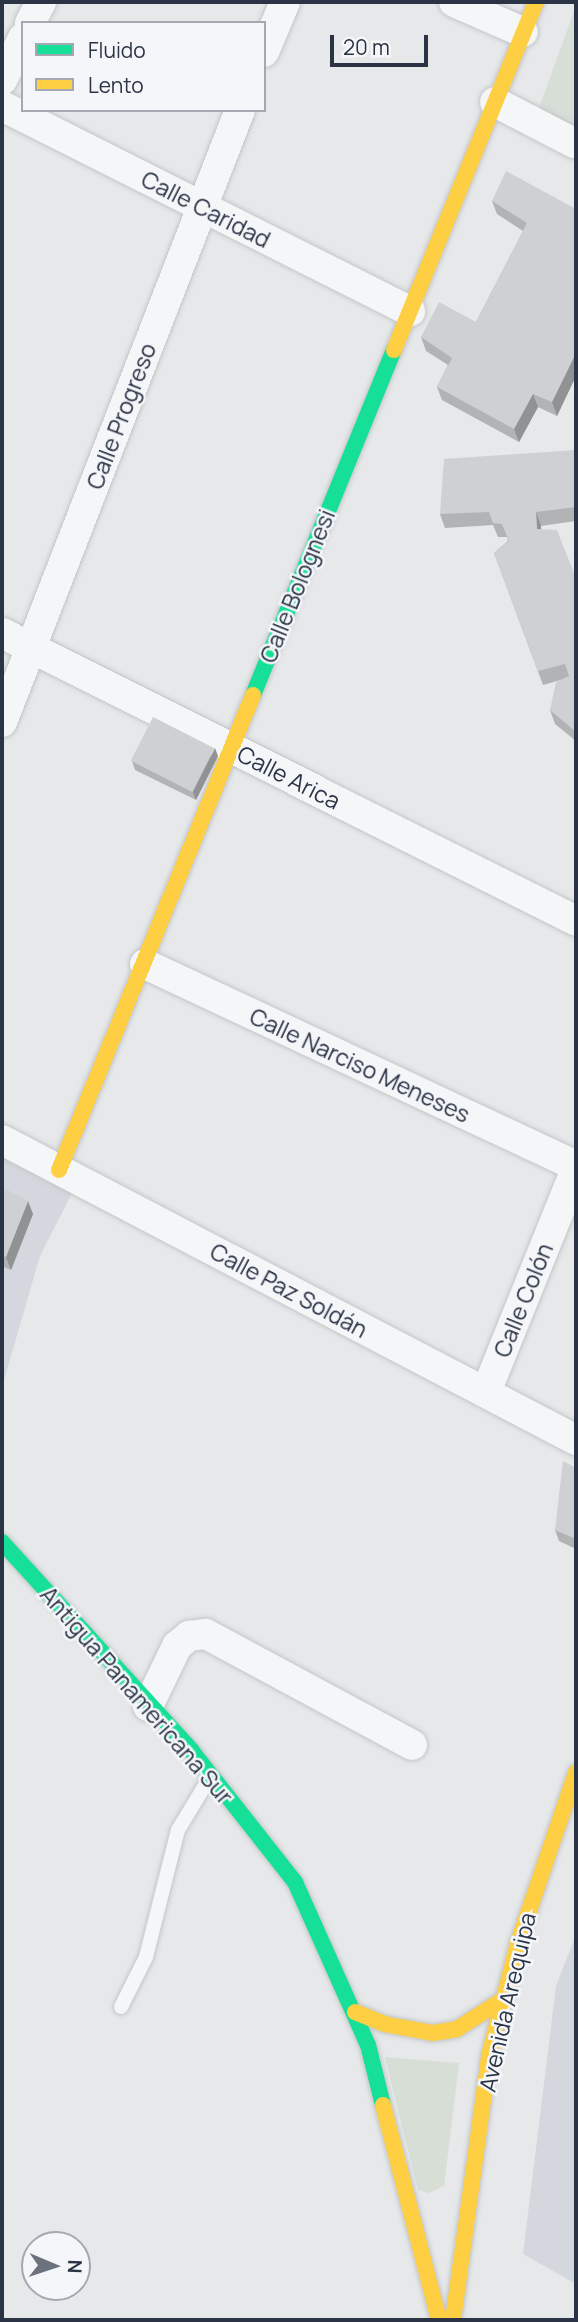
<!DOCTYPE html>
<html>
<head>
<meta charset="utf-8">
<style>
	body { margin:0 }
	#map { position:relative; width:578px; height:2322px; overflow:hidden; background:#e6e8ea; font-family:Manrope,sans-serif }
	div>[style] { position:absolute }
	.built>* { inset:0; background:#d4d7dd }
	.green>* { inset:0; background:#d6ded6 }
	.roads { filter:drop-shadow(0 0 2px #c4c6c8) drop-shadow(0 0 2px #c4c6c8) }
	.lane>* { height:14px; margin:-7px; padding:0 7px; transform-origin:7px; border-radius:7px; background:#f5f6f7 }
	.street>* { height:30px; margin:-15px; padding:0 15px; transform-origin:15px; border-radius:15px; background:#f5f6f7 }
	.fast>* { height:16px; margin:-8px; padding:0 8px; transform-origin:8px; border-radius:8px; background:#16e098 }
	.slow>* { height:16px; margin:-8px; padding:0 8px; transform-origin:8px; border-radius:8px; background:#ffcf43 }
	.wall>* { inset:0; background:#b1b3b5 }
	.shaded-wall>* { inset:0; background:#909294 }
	.building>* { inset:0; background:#ced0d3; transform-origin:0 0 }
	span { translate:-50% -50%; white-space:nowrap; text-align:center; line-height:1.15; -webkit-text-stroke:5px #f4f6f9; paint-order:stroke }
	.street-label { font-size:23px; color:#2b3445 }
	.frame { position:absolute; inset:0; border:4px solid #2b3445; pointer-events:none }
	.legend { position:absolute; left:21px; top:21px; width:245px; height:91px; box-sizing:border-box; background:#f4f6f9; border:2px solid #a4a8b1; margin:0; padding:9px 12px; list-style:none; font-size:21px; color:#2b3445 }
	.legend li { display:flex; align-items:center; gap:14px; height:35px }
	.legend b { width:35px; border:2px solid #a4a8b1 }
	.north { position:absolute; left:21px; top:2231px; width:70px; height:70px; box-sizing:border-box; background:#f4f6f9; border:2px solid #a4a8b1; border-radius:50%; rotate:92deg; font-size:19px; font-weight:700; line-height:28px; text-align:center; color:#2b3445 }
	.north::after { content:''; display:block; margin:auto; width:24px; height:32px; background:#6c737f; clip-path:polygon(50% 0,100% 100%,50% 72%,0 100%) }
	.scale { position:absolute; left:330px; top:35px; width:98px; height:32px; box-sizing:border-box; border:4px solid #2b3445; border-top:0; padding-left:9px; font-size:21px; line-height:24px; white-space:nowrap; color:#2b3445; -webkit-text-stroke:5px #f4f6f9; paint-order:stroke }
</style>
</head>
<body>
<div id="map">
	<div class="built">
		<div style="clip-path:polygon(2px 1154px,73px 1191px,40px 1256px,2px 1387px)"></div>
		<div style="clip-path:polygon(576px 1935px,576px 2284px,523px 2254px,556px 1986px)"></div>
	</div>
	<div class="green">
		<div style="clip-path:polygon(576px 6px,576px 142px,534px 122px)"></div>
		<div style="clip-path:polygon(385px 2057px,459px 2063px,444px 2186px,429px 2193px,418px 2190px)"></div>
	</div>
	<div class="roads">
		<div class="lane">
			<div style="left:121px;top:2007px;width:56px;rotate:-63.4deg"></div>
			<div style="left:146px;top:1957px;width:131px;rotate:-75.9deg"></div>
			<div style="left:178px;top:1830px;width:60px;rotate:-58.7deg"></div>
		</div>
		<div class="street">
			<div style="left:454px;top:2px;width:75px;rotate:23.5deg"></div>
			<div style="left:30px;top:23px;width:24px;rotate:-62deg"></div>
			<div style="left:264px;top:52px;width:54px;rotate:-67.2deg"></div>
			<div style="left:2px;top:80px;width:47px;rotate:-63.4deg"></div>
			<div style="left:495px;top:102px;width:91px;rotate:27.4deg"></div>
			<div style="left:2px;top:106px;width:457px;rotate:26.7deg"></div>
			<div style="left:2px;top:633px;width:642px;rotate:26.64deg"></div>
			<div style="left:2px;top:722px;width:657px;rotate:-68.75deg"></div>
			<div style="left:145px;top:964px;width:476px;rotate:25.1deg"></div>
			<div style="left:2px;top:1140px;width:648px;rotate:27.59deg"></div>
			<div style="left:486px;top:1392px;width:240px;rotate:-68deg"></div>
			<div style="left:148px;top:1706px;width:67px;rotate:-64.2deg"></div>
			<div style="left:177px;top:1646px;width:16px;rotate:-40deg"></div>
			<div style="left:189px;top:1636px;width:17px;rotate:-7deg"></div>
			<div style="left:206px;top:1634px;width:234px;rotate:28.3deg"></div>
		</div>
		<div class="fast">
			<div style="left:253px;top:695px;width:373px;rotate:-67.8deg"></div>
			<div style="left:2px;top:1542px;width:281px;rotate:47.7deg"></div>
			<div style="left:191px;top:1750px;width:168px;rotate:51.8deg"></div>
			<div style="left:295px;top:1882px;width:179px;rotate:65.9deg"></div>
			<div style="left:368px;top:2045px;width:62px;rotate:76deg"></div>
		</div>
		<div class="slow">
			<div style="left:394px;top:350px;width:376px;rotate:-67.8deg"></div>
			<div style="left:59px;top:1170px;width:513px;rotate:-67.78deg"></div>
			<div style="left:355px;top:2012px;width:31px;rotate:22deg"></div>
			<div style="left:384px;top:2024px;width:50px;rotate:10.4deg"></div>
			<div style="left:433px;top:2033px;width:24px;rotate:-9deg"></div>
			<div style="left:457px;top:2029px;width:56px;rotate:-32.6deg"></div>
			<div style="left:383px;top:2105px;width:222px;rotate:75.4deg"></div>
			<div style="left:453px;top:2320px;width:266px;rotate:-82.2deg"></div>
			<div style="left:489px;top:2056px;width:117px;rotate:-75.6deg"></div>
			<div style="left:518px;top:1943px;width:180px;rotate:-71.2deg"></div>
		</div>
	</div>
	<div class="wall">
		<div style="clip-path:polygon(492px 201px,576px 209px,576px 376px,557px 416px,538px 407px,519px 442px,442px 400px,437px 387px,448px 365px,426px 351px,421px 337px,476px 322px,523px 231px,497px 214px)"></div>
		<div style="clip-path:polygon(576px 450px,576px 521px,541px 526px,541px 529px,576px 578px,576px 741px,555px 724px,550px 710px,564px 679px,543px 685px,494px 553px,508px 541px,507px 537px,498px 537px,493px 525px,445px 528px,440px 514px)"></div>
		<div style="clip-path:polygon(218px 756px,196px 800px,135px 770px,132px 761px)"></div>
		<div style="clip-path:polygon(2px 1187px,33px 1214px,11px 1270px,2px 1266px)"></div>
		<div style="clip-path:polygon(576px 1468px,576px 1549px,559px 1541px,555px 1530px)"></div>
	</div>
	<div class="shaded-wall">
		<div style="clip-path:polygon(576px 353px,576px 376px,557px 416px,552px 402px)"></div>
		<div style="clip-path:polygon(533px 394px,538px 407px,519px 442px,514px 429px)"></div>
		<div style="clip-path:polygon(536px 512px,541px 526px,542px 543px,537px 529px)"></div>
		<div style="clip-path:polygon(215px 748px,218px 756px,196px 800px,193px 792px)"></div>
		<div style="clip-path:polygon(28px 1201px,33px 1214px,11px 1270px,6px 1257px)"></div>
	</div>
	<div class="building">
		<div style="clip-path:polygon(506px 171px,576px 209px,576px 353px,552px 402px,533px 394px,514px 429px,437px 387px,452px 358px,421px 337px,439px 302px,476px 322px,527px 223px,492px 201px)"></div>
		<div style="clip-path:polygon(576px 450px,576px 507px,536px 512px,537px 529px,557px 530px,576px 578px,576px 732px,550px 710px,556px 682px,569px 676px,565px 664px,538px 671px,494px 553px,509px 541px,502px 524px,493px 523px,489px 512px,440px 514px,444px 459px)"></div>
		<div style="left:153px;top:717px;width:69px;height:49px;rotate:27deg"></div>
		<div style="clip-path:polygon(2px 1187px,28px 1201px,6px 1257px,2px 1255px)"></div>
		<div style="clip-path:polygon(563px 1461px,576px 1468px,576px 1539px,555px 1530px)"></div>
	</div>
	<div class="street-label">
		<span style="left:206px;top:209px;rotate:27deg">Calle Caridad</span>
		<span style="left:121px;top:416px;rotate:-69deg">Calle Progreso</span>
		<span style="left:297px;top:586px;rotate:-68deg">Calle Bolognesi</span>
		<span style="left:289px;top:777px;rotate:27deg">Calle Arica</span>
		<span style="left:360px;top:1065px;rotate:25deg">Calle Narciso Meneses</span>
		<span style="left:289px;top:1290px;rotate:28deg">Calle Paz Soldán</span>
		<span style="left:523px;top:1300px;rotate:-68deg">Calle Colón</span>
		<span style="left:137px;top:1695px;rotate:49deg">Antigua Panamericana Sur</span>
		<span style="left:507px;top:2002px;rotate:-77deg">Avenida Arequipa</span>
	</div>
	<div class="frame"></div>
	<ul class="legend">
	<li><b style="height:9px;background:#16e098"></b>Fluido</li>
	<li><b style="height:9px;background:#ffcf43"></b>Lento</li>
	</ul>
	<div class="north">N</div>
	<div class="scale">20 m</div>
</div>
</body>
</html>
